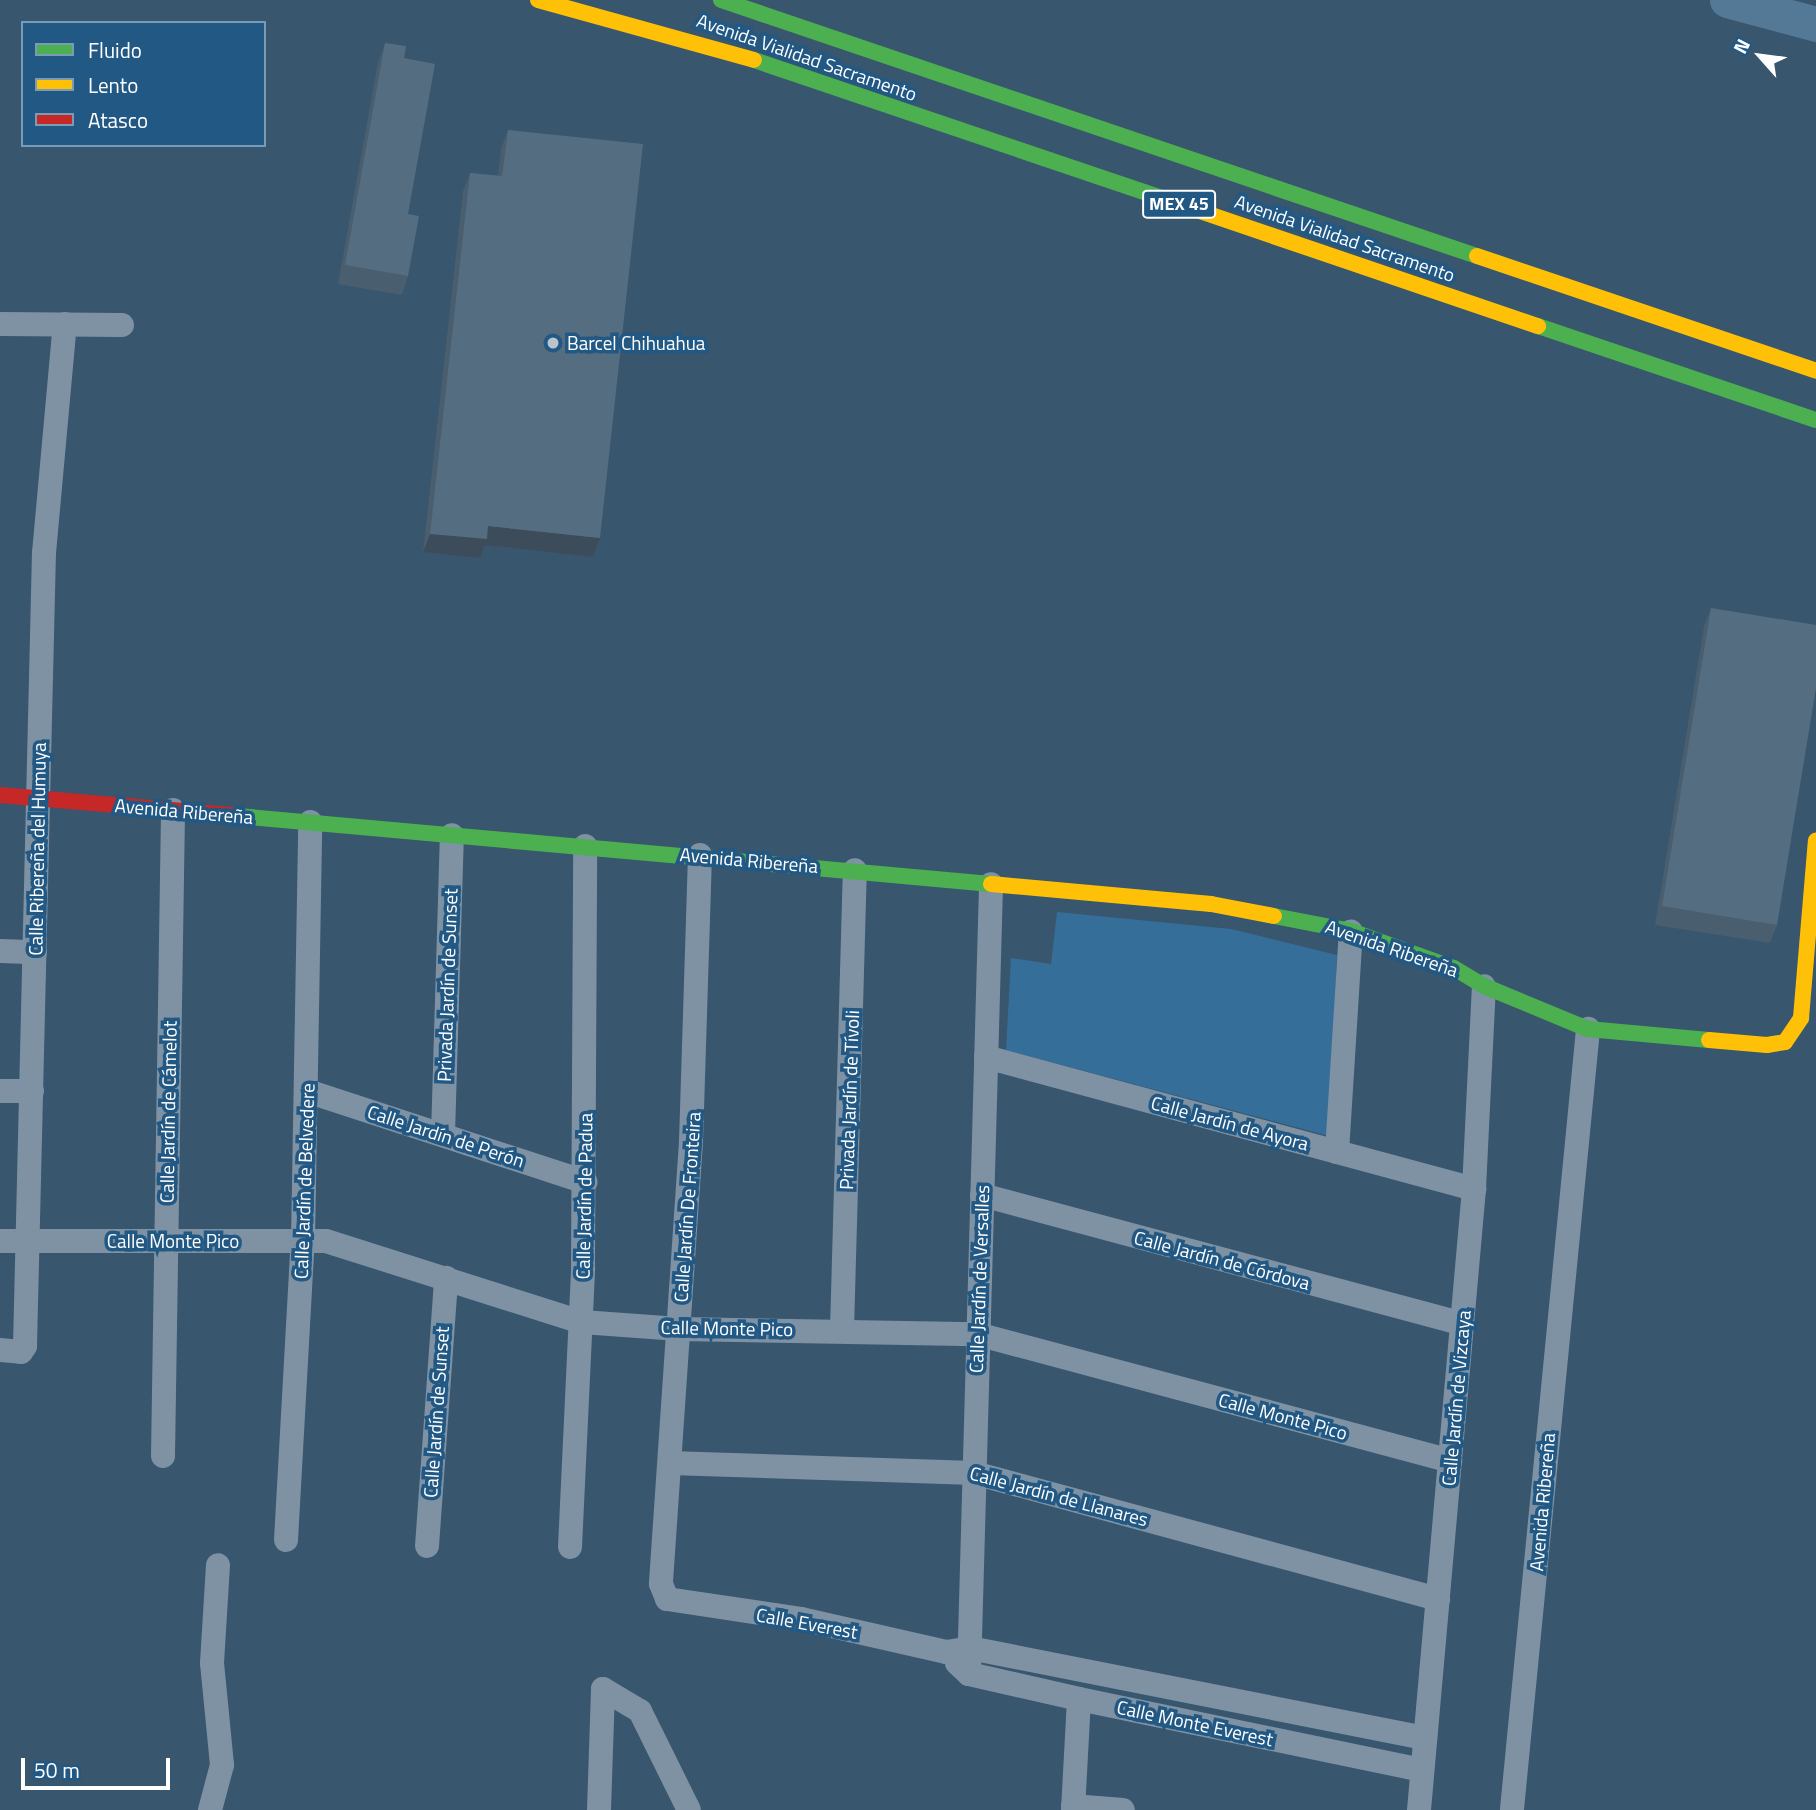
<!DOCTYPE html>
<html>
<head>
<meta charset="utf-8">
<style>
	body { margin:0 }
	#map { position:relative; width:1816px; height:1810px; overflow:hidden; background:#38566e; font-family:"Titillium Web",sans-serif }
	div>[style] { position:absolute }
	.green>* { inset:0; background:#366e9a }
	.river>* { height:35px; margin:-17.5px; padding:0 17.5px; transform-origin:17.5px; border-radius:17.5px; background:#537997 }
	.street>* { height:24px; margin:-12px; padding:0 12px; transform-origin:12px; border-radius:12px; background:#7e92a4 }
	.fast>* { height:16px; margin:-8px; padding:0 8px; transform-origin:8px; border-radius:8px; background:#4caf50 }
	.slow>* { height:16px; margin:-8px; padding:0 8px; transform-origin:8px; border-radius:8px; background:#ffc107 }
	.jam>* { height:16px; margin:-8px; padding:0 8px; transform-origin:8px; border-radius:8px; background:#c62828 }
	.wall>* { inset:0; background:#495e6e }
	.shaded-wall>* { inset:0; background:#3c4c5a }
	.building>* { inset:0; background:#556d80 }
	.dots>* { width:19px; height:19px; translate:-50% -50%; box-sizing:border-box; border:4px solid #225884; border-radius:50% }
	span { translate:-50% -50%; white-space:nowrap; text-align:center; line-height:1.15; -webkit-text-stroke:7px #225884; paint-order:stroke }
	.shield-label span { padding:2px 5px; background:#225884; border:2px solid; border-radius:5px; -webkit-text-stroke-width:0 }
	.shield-label { font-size:18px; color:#fff; font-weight:700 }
	.street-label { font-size:19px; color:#fff }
	.poi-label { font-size:19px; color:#fff }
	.left { translate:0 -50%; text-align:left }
	.legend { position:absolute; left:21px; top:21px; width:245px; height:126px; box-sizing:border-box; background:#225884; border:2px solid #7a9bb5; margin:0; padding:9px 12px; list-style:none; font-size:21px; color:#fff }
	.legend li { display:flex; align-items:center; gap:14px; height:35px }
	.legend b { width:35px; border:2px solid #7a9bb5 }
	.north { position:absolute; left:1725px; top:21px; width:70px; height:70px; -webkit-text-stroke:5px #225884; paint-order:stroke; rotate:298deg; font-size:19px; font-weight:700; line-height:28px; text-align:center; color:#fff }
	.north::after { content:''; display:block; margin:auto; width:24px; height:32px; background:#fff; clip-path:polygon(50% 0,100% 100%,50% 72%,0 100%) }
	.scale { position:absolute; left:21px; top:1758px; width:149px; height:32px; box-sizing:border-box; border:4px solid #fff; border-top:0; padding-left:9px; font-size:21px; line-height:24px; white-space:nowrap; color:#fff; -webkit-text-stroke:5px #225884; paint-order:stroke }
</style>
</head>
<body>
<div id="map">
	<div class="green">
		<div style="clip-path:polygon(1057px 912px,1231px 929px,1337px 955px,1329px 1136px,1006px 1050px,1011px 958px,1051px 964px)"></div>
	</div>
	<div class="river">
		<div style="left:1727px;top:0;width:92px;rotate:15.1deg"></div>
	</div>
	<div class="street">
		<div style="left:0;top:324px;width:122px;rotate:0.5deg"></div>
		<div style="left:700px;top:855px;width:287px;rotate:91.8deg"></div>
		<div style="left:691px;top:1142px;width:443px;rotate:93.9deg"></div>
		<div style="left:661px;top:1584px;width:16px;rotate:68deg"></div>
		<div style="left:667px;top:1599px;width:135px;rotate:8.5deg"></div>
		<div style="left:801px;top:1619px;width:149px;rotate:12.8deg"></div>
		<div style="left:946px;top:1652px;width:24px;rotate:-9deg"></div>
		<div style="left:970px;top:1648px;width:464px;rotate:11.2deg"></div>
		<div style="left:0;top:951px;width:35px;rotate:2deg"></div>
		<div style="left:986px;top:1057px;width:506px;rotate:15.14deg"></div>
		<div style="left:0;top:1091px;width:32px"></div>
		<div style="left:307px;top:1091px;width:293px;rotate:18.1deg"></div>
		<div style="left:443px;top:1135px;width:300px;rotate:-88.3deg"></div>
		<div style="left:1337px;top:1152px;width:221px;rotate:-86.4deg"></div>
		<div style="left:982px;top:1195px;width:497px;rotate:15deg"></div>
		<div style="left:0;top:1241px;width:326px"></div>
		<div style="left:326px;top:1241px;width:269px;rotate:17.6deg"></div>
		<div style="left:582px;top:1322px;width:97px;rotate:4.1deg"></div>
		<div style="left:679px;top:1329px;width:298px;rotate:1deg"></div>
		<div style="left:977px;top:1334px;width:490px;rotate:15deg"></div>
		<div style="left:842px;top:1330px;width:460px;rotate:-88.4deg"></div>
		<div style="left:0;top:1350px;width:21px;rotate:5deg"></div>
		<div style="left:21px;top:1352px;width:7px;rotate:-56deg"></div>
		<div style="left:25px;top:1346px;width:793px;rotate:-88.63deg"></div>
		<div style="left:44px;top:553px;width:230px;rotate:-84.8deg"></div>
		<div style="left:163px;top:1456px;width:646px;rotate:-89.11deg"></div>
		<div style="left:670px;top:1463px;width:304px;rotate:1.9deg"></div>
		<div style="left:974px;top:1473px;width:481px;rotate:15.2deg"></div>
		<div style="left:286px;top:1540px;width:300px;rotate:-86.8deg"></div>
		<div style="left:303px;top:1240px;width:418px;rotate:-89deg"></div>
		<div style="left:427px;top:1546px;width:269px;rotate:-85.9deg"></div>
		<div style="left:570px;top:1547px;width:280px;rotate:-87.3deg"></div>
		<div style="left:583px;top:1267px;width:421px;rotate:-89.7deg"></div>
		<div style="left:957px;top:1663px;width:16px;rotate:43deg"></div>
		<div style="left:969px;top:1674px;width:113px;rotate:12.8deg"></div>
		<div style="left:1079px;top:1699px;width:350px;rotate:11.7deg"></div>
		<div style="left:969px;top:1674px;width:790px;rotate:-88.4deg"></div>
		<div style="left:1073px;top:1806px;width:50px;rotate:4.6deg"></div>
		<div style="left:1512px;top:1809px;width:784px;rotate:-84.43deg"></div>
		<div style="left:210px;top:1810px;width:47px;rotate:-75.1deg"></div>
		<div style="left:222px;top:1765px;width:102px;rotate:-95.6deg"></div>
		<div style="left:212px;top:1663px;width:98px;rotate:-86.5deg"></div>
		<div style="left:599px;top:1810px;width:121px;rotate:-88.1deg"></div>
		<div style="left:603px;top:1689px;width:43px;rotate:30.7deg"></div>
		<div style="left:640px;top:1711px;width:110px;rotate:63.7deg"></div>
		<div style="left:1073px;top:1810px;width:111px;rotate:-86.9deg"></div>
		<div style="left:1419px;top:1810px;width:623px;rotate:-84.94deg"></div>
		<div style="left:1474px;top:1189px;width:203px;rotate:-87.2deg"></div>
	</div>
	<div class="fast">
		<div style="left:721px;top:0;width:798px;rotate:18.71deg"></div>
		<div style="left:754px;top:60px;width:455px;rotate:18.7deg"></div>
		<div style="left:1538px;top:326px;width:293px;rotate:18.7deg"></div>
		<div style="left:238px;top:816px;width:756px;rotate:5.16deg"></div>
		<div style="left:1274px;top:916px;width:78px;rotate:11deg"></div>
		<div style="left:1351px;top:931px;width:109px;rotate:19.8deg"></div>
		<div style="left:1454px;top:968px;width:35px;rotate:31deg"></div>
		<div style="left:1484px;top:986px;width:113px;rotate:22.5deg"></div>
		<div style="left:1588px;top:1029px;width:121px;rotate:5.2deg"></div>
	</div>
	<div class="slow">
		<div style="left:538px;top:0;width:224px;rotate:15.5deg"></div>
		<div style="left:1185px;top:206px;width:373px;rotate:18.8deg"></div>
		<div style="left:1477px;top:256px;width:358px;rotate:18.7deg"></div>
		<div style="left:991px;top:884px;width:221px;rotate:5.2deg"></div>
		<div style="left:1211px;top:904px;width:64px;rotate:10.8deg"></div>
		<div style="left:1709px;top:1040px;width:58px;rotate:4.9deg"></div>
		<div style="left:1767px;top:1045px;width:18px;rotate:-9deg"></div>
		<div style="left:1785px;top:1042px;width:29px;rotate:-56deg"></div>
		<div style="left:1801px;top:1018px;width:178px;rotate:-85.2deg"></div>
	</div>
	<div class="jam">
		<div style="left:0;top:795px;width:239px;rotate:5deg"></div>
	</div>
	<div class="wall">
		<div style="clip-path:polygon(385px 43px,408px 214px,408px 276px,402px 295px,338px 284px,378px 62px)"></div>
		<div style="clip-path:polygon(508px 130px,600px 538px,593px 557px,485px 545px,480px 558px,423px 552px,463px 191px,470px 173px,498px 176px,501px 149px)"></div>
		<div style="clip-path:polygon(1711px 608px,1777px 925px,1770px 943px,1655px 925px,1704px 626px)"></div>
	</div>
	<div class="shaded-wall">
		<div style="clip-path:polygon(488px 526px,600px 538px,593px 557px,485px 545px,480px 558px,423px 552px,430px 534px)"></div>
	</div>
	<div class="building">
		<div style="clip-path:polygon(385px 43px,406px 46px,404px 58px,435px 64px,408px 214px,419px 216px,408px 276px,345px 265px)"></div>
		<div style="clip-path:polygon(508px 130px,643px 144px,600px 538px,488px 526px,487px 539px,430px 534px,470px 173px,502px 176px)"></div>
		<div style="clip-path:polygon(1711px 608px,1816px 625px,1816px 688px,1777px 925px,1662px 906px)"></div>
	</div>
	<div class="dots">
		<div style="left:553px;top:343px;background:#b9c4cc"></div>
	</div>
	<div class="shield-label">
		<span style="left:1179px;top:204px">MEX 45</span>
	</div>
	<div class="street-label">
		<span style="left:807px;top:57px;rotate:19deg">Avenida Vialidad Sacramento</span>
		<span style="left:1345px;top:238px;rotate:19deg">Avenida Vialidad Sacramento</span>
		<span style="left:184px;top:811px;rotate:5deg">Avenida Ribereña</span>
		<span style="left:37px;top:849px;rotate:-89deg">Calle Ribereña del Humuya</span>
		<span style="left:749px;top:860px;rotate:5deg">Avenida Ribereña</span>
		<span style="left:1392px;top:948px;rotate:19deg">Avenida Ribereña</span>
		<span style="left:447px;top:985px;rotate:-88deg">Privada Jardín de Sunset</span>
		<span style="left:849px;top:1100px;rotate:-88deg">Privada Jardín de Tívoli</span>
		<span style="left:168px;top:1112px;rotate:-89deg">Calle Jardín de Cámelot</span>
		<span style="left:1230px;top:1123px;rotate:15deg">Calle Jardín de Ayora</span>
		<span style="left:446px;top:1136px;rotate:18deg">Calle Jardín de Perón</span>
		<span style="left:304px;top:1181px;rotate:-88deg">Calle Jardín de Belvedere</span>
		<span style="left:584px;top:1196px;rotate:-89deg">Calle Jardín de Padua</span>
		<span style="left:687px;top:1207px;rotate:-86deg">Calle Jardín De Fronteira</span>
		<span style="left:173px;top:1241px">Calle Monte Pico</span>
		<span style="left:1222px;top:1260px;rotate:15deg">Calle Jardín de Córdova</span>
		<span style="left:979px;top:1279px;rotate:-88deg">Calle Jardín de Versalles</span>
		<span style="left:727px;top:1328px;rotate:1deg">Calle Monte Pico</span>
		<span style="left:1456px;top:1398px;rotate:-85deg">Calle Jardín de Vizcaya</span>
		<span style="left:436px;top:1412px;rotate:-86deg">Calle Jardín de Sunset</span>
		<span style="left:1283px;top:1416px;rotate:15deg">Calle Monte Pico</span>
		<span style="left:1059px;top:1496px;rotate:15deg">Calle Jardín de Llanares</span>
		<span style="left:1542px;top:1502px;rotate:-85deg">Avenida Ribereña</span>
		<span style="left:807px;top:1623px;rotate:10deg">Calle Everest</span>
		<span style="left:1195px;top:1723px;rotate:12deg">Calle Monte Everest</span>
	</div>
	<div class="poi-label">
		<span class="left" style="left:567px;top:343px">Barcel Chihuahua</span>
	</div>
	<ul class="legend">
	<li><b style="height:9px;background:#4caf50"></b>Fluido</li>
	<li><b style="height:9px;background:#ffc107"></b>Lento</li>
	<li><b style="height:9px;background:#c62828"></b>Atasco</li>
	</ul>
	<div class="north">N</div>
	<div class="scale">50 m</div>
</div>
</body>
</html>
